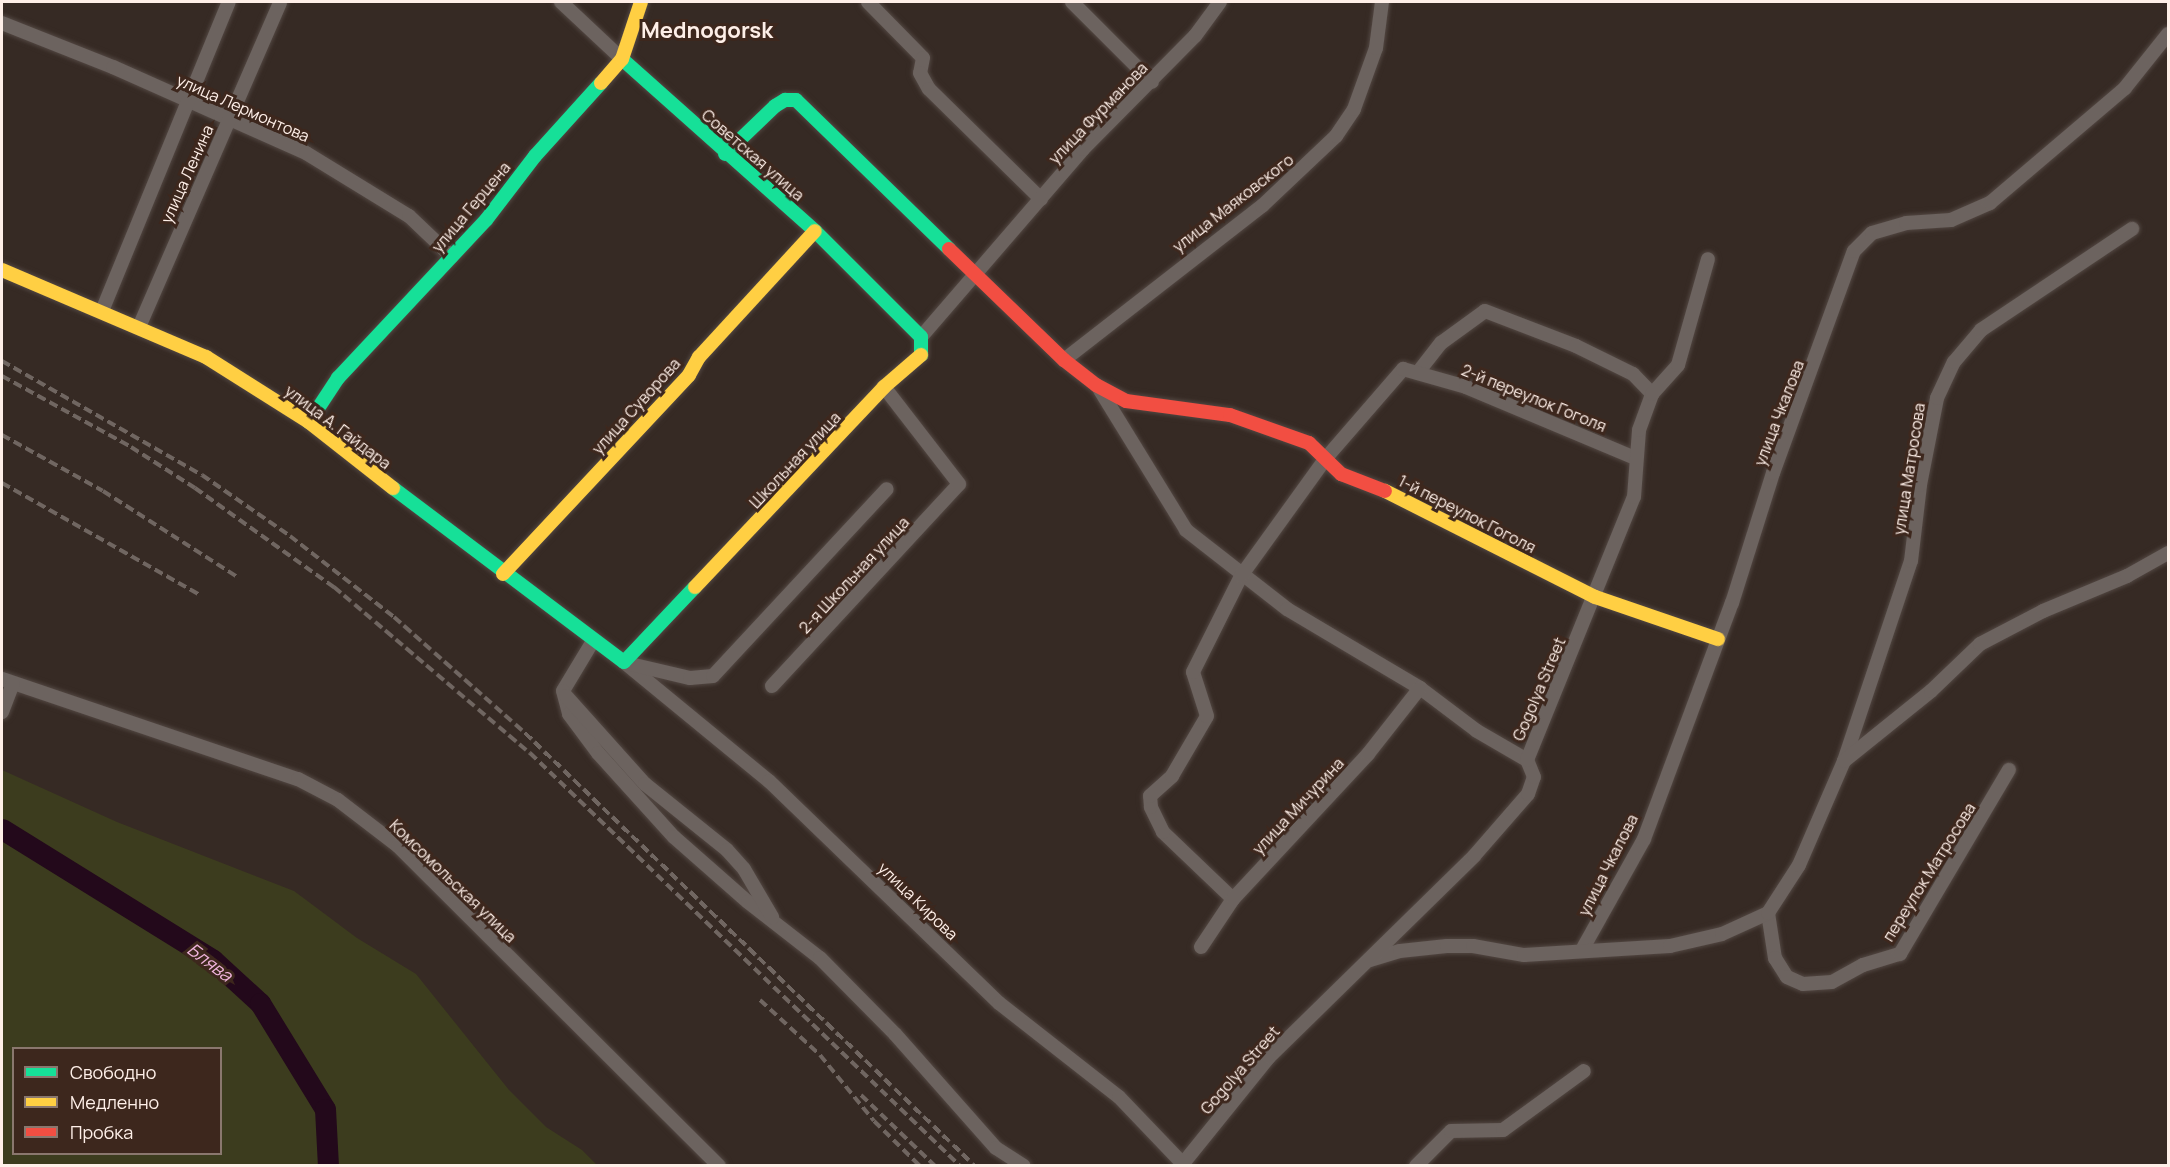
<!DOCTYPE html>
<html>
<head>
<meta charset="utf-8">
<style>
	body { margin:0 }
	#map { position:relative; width:2170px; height:1167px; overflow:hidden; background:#362a24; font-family:Manrope,sans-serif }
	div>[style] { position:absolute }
	.green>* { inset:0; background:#3c3c1e }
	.river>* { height:21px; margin:-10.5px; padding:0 10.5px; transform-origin:10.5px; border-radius:10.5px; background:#23091b }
	.roads { filter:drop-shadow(0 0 2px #524742) drop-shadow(0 0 2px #524742) }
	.street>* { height:14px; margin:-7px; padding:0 7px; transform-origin:7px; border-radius:7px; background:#6c635f }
	.fast>* { height:14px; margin:-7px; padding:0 7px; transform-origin:7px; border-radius:7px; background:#16e098 }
	.slow>* { height:14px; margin:-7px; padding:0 7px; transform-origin:7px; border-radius:7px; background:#ffcf43 }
	.jam>* { height:14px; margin:-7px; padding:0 7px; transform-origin:7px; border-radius:7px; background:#f24e42 }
	.rail>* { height:4px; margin-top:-2px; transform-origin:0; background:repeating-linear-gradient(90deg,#706661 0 9px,transparent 0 13.5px) }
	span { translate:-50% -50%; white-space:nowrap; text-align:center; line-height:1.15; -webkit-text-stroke:6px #3d271d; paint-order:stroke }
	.street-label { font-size:16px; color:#feefe8 }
	.water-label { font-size:18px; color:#f0b4dd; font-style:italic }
	.district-label { font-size:22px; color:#feefe8; font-weight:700 }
	.frame { position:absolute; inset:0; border:3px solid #feefe8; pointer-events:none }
	.legend { position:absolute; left:12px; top:1047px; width:210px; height:108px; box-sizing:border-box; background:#3d271d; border:2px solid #8a776e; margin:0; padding:8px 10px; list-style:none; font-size:18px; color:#feefe8 }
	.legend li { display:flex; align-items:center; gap:12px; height:30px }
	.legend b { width:30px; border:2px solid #8a776e }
</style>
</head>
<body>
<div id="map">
	<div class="green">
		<div style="clip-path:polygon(evenodd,2px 770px,117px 822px,294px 891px,357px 938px,416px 974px,509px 1090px,546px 1127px,582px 1150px,597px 1165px,2px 1165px,2px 770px,14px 1048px,220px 1048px,220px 1154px,14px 1154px,14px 1048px)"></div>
	</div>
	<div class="river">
		<div style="left:2px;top:829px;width:248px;rotate:31.8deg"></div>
		<div style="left:213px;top:960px;width:64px;rotate:42.5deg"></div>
		<div style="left:260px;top:1003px;width:124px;rotate:58.5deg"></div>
		<div style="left:325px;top:1109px;width:57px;rotate:87deg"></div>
	</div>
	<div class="roads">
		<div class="street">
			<div style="left:561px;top:2px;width:83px;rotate:43.1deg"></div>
			<div style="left:868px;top:2px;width:78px;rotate:45.5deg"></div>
			<div style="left:923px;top:58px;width:15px;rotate:101deg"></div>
			<div style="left:920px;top:73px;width:18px;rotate:61deg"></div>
			<div style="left:929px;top:89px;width:157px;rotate:44.5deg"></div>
			<div style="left:1072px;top:2px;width:113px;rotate:45deg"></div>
			<div style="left:2px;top:23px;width:119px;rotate:21.6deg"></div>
			<div style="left:113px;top:67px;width:211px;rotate:24deg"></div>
			<div style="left:306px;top:153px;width:121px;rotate:31.5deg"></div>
			<div style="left:409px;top:216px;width:59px;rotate:43.6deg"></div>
			<div style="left:102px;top:311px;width:334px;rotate:-67.7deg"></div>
			<div style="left:139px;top:327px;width:354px;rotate:-66.5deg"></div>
			<div style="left:921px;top:337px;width:248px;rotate:-49.2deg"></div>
			<div style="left:1083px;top:149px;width:159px;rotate:-45.3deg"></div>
			<div style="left:1195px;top:36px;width:42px;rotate:-53.7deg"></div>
			<div style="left:1064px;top:360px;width:251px;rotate:-37.9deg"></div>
			<div style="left:1262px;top:206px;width:102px;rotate:-43.4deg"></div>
			<div style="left:1336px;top:136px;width:32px;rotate:-56deg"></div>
			<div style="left:1354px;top:109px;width:65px;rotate:-70.2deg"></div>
			<div style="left:1376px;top:48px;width:46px;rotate:-82.6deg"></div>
			<div style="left:1419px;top:371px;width:36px;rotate:-52deg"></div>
			<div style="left:1441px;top:343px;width:54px;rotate:-36deg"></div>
			<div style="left:1485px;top:311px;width:97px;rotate:21deg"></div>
			<div style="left:1576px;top:346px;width:64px;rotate:26.2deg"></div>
			<div style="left:1633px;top:374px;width:28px;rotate:46deg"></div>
			<div style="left:1100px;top:390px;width:164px;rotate:58.4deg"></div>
			<div style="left:1186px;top:530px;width:128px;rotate:38deg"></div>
			<div style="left:1287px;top:609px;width:155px;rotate:30.7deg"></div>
			<div style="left:1420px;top:688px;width:71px;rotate:37deg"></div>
			<div style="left:1477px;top:731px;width:58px;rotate:30.1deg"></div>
			<div style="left:593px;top:641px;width:58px;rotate:121deg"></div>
			<div style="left:563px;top:691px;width:24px;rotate:75deg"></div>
			<div style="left:569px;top:714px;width:49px;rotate:53.4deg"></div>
			<div style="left:598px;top:753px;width:113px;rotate:47.9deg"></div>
			<div style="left:674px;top:837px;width:98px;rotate:41.3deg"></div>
			<div style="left:748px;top:902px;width:91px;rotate:37.9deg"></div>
			<div style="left:820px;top:958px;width:107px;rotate:45.4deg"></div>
			<div style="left:895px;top:1034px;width:152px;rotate:48.5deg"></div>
			<div style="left:996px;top:1148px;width:33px;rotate:33deg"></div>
			<div style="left:624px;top:662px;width:188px;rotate:39.4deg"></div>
			<div style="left:769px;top:781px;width:320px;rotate:44deg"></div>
			<div style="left:999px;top:1003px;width:152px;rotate:38.1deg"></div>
			<div style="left:1119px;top:1097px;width:95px;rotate:46.3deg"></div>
			<div style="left:626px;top:663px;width:66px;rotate:13.2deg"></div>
			<div style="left:690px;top:678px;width:23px;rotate:-5deg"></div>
			<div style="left:713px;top:676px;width:255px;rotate:-47.1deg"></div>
			<div style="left:2px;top:679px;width:312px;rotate:18.7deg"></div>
			<div style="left:298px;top:779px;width:45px;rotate:27.7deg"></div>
			<div style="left:338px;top:800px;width:76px;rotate:37.5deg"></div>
			<div style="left:398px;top:846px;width:453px;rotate:44.9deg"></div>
			<div style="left:772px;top:686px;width:275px;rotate:-47.2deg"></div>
			<div style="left:959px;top:484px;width:123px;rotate:-127.7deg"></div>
			<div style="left:566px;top:696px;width:118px;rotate:48.1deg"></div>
			<div style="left:645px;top:784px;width:105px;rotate:38.8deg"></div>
			<div style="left:727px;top:850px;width:25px;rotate:48deg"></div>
			<div style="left:744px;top:869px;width:56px;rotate:59.7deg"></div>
			<div style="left:2px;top:712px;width:30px;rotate:-69deg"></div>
			<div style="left:1844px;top:761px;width:211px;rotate:-71.5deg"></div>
			<div style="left:1911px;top:561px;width:77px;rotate:-83.2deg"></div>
			<div style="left:1920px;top:485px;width:89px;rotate:-78.9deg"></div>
			<div style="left:1937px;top:398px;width:40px;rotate:-65deg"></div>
			<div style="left:1954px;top:362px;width:42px;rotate:-49.8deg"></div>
			<div style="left:1981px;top:330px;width:182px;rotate:-33.8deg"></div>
			<div style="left:1233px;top:899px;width:97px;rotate:-136.3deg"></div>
			<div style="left:1163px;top:832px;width:28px;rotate:-116deg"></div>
			<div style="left:1151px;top:807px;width:11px;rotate:-95deg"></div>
			<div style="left:1150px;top:796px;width:30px;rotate:-42deg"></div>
			<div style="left:1172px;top:776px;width:69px;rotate:-59.7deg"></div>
			<div style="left:1207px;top:716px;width:46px;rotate:-107.7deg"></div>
			<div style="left:1193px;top:672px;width:107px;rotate:-63.4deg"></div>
			<div style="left:1241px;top:576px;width:145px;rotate:-54.2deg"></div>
			<div style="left:1326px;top:458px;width:118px;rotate:-49.1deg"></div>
			<div style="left:1403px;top:369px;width:66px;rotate:15.9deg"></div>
			<div style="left:1466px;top:387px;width:183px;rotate:22.8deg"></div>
			<div style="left:1768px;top:913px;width:46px;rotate:81.2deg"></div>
			<div style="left:1775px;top:958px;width:22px;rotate:58deg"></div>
			<div style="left:1787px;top:977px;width:17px;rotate:24deg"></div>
			<div style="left:1803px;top:984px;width:29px;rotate:-4deg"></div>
			<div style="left:1832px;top:982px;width:35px;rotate:-29deg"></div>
			<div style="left:1863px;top:965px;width:39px;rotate:-17deg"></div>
			<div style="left:1900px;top:954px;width:214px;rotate:-59.4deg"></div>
			<div style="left:1201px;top:947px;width:58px;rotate:-56.3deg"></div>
			<div style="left:1233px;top:899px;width:198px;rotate:-47deg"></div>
			<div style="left:1368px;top:754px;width:84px;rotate:-51.8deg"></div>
			<div style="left:1582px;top:950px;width:127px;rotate:-60.8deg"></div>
			<div style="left:1644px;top:839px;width:252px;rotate:-69.6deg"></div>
			<div style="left:1732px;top:603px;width:136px;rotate:-72.5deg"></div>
			<div style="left:1773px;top:473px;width:236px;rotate:-70deg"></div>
			<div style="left:1854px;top:251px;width:25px;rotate:-45deg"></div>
			<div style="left:1872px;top:233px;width:35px;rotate:-16deg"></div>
			<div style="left:1906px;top:223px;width:45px;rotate:-3.8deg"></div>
			<div style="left:1951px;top:220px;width:43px;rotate:-23.6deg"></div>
			<div style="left:1990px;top:203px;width:177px;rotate:-40.4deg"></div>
			<div style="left:2125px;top:88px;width:69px;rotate:-51.5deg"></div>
			<div style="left:1370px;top:960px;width:31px;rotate:-17deg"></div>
			<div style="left:1400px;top:951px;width:47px;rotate:-6.1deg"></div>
			<div style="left:1447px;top:946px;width:26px"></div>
			<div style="left:1473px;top:946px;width:52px;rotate:10deg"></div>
			<div style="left:1524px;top:955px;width:146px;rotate:-3.5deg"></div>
			<div style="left:1670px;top:946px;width:53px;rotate:-13deg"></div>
			<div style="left:1722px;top:934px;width:51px;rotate:-24.5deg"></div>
			<div style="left:1768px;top:913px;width:57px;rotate:-57.1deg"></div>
			<div style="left:1799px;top:865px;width:113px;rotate:-66.6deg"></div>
			<div style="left:1844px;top:761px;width:112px;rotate:-38.8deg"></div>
			<div style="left:1931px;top:691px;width:68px;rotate:-43.8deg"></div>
			<div style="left:1980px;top:644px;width:71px;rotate:-27.6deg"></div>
			<div style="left:2043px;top:611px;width:91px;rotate:-22.6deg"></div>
			<div style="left:2127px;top:576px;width:47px;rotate:-29.3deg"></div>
			<div style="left:1181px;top:1166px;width:140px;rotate:-51.1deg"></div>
			<div style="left:1269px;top:1057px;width:287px;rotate:-44.4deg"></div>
			<div style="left:1474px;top:856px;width:82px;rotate:-48.9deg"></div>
			<div style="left:1528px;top:794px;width:18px;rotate:-71deg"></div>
			<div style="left:1534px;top:777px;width:18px;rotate:-112deg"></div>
			<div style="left:1527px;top:760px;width:284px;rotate:-67.9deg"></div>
			<div style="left:1634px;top:497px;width:67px;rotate:-85.7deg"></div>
			<div style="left:1639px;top:430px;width:38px;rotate:-70deg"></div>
			<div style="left:1652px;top:394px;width:39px;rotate:-48deg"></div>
			<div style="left:1678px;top:365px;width:110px;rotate:-74.2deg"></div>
			<div style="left:1416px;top:1166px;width:49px;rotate:-45deg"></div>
			<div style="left:1451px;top:1131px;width:52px;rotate:-1.1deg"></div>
			<div style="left:1503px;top:1130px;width:100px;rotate:-36.1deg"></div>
		</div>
		<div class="fast">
			<div style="left:622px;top:59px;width:259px;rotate:41.7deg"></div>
			<div style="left:815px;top:231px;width:150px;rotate:45deg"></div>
			<div style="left:921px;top:337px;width:18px;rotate:90deg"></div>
			<div style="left:725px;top:154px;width:69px;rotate:-43.8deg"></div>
			<div style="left:775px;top:106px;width:12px;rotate:-31deg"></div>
			<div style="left:785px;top:100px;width:11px"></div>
			<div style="left:796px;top:100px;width:214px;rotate:44.2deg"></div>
			<div style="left:309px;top:422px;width:53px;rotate:-56.6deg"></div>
			<div style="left:338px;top:378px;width:216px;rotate:-46.9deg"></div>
			<div style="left:486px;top:220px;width:81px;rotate:-52.6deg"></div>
			<div style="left:535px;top:156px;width:98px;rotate:-47.9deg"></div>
			<div style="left:393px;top:488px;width:289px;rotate:37deg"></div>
			<div style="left:624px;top:662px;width:103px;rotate:-46.6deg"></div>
		</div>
		<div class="slow">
			<div style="left:601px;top:83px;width:32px;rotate:-49deg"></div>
			<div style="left:622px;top:59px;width:60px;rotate:-71.6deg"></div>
			<div style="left:2px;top:270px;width:222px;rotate:23.1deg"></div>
			<div style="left:206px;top:357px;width:122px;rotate:32.3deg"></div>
			<div style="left:309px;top:422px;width:107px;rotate:38.2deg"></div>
			<div style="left:1385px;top:491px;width:235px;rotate:26.8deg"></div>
			<div style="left:1595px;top:597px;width:130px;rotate:18.9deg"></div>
			<div style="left:503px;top:574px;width:272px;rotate:-46.9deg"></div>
			<div style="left:689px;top:375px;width:21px;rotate:-61deg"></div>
			<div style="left:699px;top:357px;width:171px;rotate:-47.4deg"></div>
			<div style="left:695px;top:587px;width:275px;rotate:-46.6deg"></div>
			<div style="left:884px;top:387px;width:49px;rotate:-40.9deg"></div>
		</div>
		<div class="jam">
			<div style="left:949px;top:249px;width:160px;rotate:44deg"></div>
			<div style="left:1064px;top:360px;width:41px;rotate:38deg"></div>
			<div style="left:1096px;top:385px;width:34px;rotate:28deg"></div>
			<div style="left:1126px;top:401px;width:105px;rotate:7.7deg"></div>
			<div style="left:1230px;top:415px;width:84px;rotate:19.5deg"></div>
			<div style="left:1309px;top:443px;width:45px;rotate:44.1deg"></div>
			<div style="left:1341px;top:474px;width:47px;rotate:21.1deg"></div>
		</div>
	</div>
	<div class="rail">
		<div style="left:2px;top:361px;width:230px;rotate:29.7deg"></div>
		<div style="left:202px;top:475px;width:107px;rotate:34.7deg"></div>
		<div style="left:290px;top:536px;width:132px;rotate:37.9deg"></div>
		<div style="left:394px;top:617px;width:175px;rotate:41.5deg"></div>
		<div style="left:525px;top:733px;width:624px;rotate:43.9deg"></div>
		<div style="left:2px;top:376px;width:147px;rotate:28.8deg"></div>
		<div style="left:131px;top:447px;width:76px;rotate:32.6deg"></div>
		<div style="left:195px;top:488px;width:171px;rotate:35.5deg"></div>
		<div style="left:334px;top:587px;width:257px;rotate:40.3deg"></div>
		<div style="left:530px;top:753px;width:596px;rotate:43.84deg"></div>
		<div style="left:2px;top:435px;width:115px;rotate:29deg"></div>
		<div style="left:103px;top:491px;width:158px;rotate:32.6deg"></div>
		<div style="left:2px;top:483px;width:227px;rotate:29.5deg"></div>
		<div style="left:760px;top:1000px;width:81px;rotate:42.5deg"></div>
		<div style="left:820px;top:1055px;width:85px;rotate:50.7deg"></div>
		<div style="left:874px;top:1121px;width:64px;rotate:44.4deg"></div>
		<div style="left:861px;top:1095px;width:103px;rotate:43.8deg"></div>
	</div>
	<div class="street-label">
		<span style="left:243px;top:108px;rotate:24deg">улица Лермонтова</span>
		<span style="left:1098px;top:113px;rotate:-46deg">улица Фурманова</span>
		<span style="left:753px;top:155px;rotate:41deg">Советская улица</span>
		<span style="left:187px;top:174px;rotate:-66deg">улица Ленина</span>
		<span style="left:1233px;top:203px;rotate:-38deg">улица Маяковского</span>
		<span style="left:471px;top:207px;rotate:-50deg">улица Герцена</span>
		<span style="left:1534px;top:398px;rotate:22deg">2-й переулок Гоголя</span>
		<span style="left:636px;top:406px;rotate:-48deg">улица Суворова</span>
		<span style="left:1779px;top:413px;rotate:-69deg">улица Чкалова</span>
		<span style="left:338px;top:427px;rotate:37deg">улица А. Гайдара</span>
		<span style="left:795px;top:460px;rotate:-47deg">Школьная улица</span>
		<span style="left:1909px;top:469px;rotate:-81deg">улица Матросова</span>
		<span style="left:1467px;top:514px;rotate:27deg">1-й переулок Гоголя</span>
		<span style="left:854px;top:575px;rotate:-47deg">2-я Школьная улица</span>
		<span style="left:1539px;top:689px;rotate:-67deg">Gogolya Street</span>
		<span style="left:1298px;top:806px;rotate:-47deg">улица Мичурина</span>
		<span style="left:1608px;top:865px;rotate:-63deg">улица Чкалова</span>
		<span style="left:1929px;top:872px;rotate:-58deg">переулок Матросова</span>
		<span style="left:453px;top:881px;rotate:44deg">Комсомольская улица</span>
		<span style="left:918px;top:901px;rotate:44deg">улица Кирова</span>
		<span style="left:1240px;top:1070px;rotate:-49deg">Gogolya Street</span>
	</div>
	<div class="water-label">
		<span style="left:210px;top:962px;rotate:37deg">Блява</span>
	</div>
	<div class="district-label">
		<span style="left:707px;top:31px">Mednogorsk</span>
	</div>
	<div class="frame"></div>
	<ul class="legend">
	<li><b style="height:8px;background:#16e098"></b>Свободно</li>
	<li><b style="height:8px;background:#ffcf43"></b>Медленно</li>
	<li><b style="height:8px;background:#f24e42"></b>Пробка</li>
	</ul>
</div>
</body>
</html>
